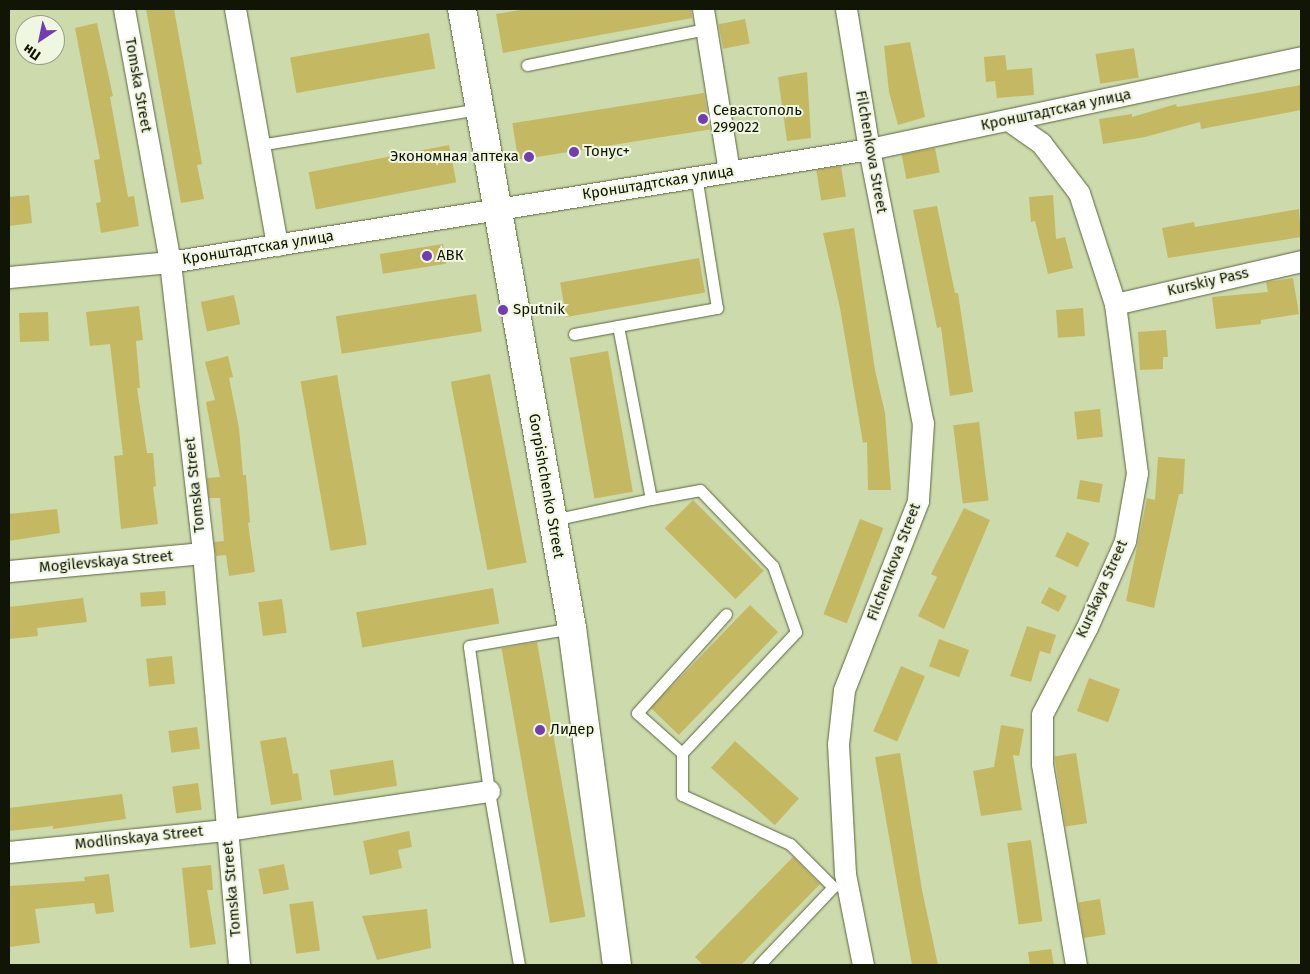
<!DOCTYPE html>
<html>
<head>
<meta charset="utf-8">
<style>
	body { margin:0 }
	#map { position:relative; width:1310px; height:974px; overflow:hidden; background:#cddaac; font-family:"Fira Sans",sans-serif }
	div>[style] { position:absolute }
	.building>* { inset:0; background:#c5b863; transform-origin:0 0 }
	.roads { filter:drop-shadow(0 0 1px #5b663d) drop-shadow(0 0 1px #5b663d) }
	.lane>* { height:11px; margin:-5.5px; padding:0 5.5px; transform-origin:5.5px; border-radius:5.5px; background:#fff }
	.street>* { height:21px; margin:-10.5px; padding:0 10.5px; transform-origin:10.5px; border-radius:10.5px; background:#fff }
	.secondary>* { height:28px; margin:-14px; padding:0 14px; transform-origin:14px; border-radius:14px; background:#fff }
	.dots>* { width:14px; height:14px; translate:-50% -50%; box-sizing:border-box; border:2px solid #f0f7e0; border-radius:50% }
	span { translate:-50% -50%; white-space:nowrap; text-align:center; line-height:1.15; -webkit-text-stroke:4px #f0f7e0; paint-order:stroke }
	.street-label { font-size:15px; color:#111505 }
	.poi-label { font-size:15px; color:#111505 }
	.left { translate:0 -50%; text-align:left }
	.right { translate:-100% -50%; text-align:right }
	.frame { position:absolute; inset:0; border:10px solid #111505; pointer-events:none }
	.north { position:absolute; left:15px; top:15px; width:50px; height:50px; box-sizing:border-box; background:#f0f7e0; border:1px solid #979d88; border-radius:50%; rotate:214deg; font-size:14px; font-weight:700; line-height:20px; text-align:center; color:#111505 }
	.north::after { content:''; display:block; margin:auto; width:18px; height:22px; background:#723cb3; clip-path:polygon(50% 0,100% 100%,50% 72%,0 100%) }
</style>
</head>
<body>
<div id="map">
	<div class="building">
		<div style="clip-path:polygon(146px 9px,174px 9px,202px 164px,197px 165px,204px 199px,181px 203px)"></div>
		<div style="clip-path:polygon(526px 9px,691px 9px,692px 18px,503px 53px,496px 14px)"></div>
		<div style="left:745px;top:19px;width:25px;height:27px;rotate:79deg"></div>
		<div style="clip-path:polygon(97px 23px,113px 96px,110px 97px,128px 197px,134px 196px,139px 226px,101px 233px,96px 203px,101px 202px,94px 160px,100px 159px,75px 28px)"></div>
		<div style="left:429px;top:33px;width:36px;height:141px;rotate:80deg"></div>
		<div style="clip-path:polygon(910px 42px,925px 117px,898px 125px,889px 92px,884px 46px)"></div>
		<div style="left:1134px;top:48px;width:30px;height:39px;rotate:81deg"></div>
		<div style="clip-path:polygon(1005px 55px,1007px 70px,1032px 68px,1034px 95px,997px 98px,995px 81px,986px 82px,984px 57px)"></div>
		<div style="clip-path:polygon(807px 72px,811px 138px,787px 141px,778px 77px)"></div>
		<div style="clip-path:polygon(1301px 85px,1301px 110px,1201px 129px,1200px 122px,1145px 137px,1103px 144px,1099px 119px,1132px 114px,1132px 117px,1176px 104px,1177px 107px)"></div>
		<div style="left:704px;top:93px;width:37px;height:194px;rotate:81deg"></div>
		<div style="left:449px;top:145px;width:38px;height:143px;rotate:79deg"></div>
		<div style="left:935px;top:148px;width:25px;height:34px;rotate:79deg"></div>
		<div style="left:841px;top:166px;width:31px;height:25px;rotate:81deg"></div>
		<div style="clip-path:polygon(29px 195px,32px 223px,9px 226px,9px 197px)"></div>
		<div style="clip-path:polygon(1053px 195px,1056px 239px,1065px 237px,1073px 268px,1048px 274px,1035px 221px,1031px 222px,1029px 197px)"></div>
		<div style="clip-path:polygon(937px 206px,955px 293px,958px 293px,973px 392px,950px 396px,941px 327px,937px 328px,913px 210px)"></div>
		<div style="clip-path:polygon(1299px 209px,1301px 237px,1168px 258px,1162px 228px,1194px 222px,1195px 227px)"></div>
		<div style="clip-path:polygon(854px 228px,875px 370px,885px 413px,891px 490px,868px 490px,867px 442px,863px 443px,840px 308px,823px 233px)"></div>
		<div style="left:443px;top:244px;width:20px;height:64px;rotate:81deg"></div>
		<div style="left:699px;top:258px;width:35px;height:141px;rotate:80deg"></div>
		<div style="clip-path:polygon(1293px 278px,1299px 314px,1261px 320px,1261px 324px,1216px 329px,1212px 297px,1268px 292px,1266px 282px)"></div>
		<div style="left:476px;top:294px;width:38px;height:142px;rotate:81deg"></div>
		<div style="left:234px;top:295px;width:30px;height:34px;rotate:78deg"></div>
		<div style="clip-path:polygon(139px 306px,143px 340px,136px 341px,140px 388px,137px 388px,147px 453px,153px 453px,156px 486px,153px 487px,158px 524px,121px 529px,114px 456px,123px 455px,110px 344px,90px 346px,86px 312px)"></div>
		<div style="left:1083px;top:308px;width:28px;height:27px;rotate:86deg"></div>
		<div style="left:48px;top:312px;width:29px;height:29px;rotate:88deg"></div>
		<div style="clip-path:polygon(1166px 330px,1168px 357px,1163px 357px,1163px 369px,1140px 370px,1138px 332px)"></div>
		<div style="left:608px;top:351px;width:143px;height:39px;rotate:80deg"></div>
		<div style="clip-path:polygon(228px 356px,233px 377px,229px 378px,239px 428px,243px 475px,246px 475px,250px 522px,248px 523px,255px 572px,229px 576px,226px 555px,216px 556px,214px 542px,224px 541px,220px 498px,209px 498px,207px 478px,220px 477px,206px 402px,215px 400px,205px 362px)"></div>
		<div style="left:490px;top:374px;width:192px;height:40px;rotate:79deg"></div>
		<div style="left:337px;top:375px;width:172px;height:37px;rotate:80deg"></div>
		<div style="left:1100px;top:409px;width:28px;height:26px;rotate:84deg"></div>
		<div style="left:979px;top:422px;width:79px;height:26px;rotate:83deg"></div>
		<div style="clip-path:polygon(1158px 457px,1185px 459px,1183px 494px,1179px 494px,1154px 608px,1126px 601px,1147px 498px,1155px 500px)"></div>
		<div style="left:1080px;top:480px;width:23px;height:19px;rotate:10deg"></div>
		<div style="left:693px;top:500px;width:100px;height:40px;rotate:45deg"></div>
		<div style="clip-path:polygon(964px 508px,990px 520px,944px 629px,918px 616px,937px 577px,931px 574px)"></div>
		<div style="clip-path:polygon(57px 509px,60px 533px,9px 541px,9px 514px)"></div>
		<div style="left:860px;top:519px;width:25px;height:102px;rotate:21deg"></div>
		<div style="left:1067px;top:532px;width:25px;height:27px;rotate:26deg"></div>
		<div style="left:1049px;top:587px;width:20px;height:18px;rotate:27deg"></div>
		<div style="left:493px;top:588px;width:36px;height:139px;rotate:80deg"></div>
		<div style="left:165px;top:591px;width:14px;height:25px;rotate:86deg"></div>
		<div style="clip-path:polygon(83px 598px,87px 622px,37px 628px,38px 636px,9px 639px,9px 607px)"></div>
		<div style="left:282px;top:599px;width:34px;height:24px;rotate:82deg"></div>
		<div style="left:750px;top:605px;width:39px;height:143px;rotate:44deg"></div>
		<div style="clip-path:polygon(1027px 626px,1056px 635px,1050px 654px,1040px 651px,1031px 682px,1010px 676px)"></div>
		<div style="left:939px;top:639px;width:32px;height:29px;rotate:20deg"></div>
		<div style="left:537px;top:642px;width:279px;height:36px;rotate:80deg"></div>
		<div style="left:172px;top:656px;width:28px;height:26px;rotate:84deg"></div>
		<div style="left:901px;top:666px;width:26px;height:71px;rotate:23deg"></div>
		<div style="left:1089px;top:678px;width:33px;height:35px;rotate:20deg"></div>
		<div style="clip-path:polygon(1001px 725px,1024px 729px,1019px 756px,1013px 755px,1022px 810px,981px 816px,973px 771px,994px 767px)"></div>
		<div style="left:197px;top:727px;width:22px;height:29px;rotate:82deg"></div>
		<div style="clip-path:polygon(286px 737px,293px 774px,298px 773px,302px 800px,271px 805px,260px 741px)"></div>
		<div style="left:735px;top:741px;width:86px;height:36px;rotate:42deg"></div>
		<div style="clip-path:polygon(900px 753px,922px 890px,938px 965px,912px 965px,904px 922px,875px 757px)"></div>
		<div style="left:1076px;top:753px;width:71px;height:22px;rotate:81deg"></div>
		<div style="left:393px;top:760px;width:26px;height:64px;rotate:81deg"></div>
		<div style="left:198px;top:783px;width:27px;height:26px;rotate:82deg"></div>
		<div style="clip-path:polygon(122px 794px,126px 819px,53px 829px,53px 826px,9px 831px,9px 808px)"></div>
		<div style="clip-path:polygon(409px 831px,412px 847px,398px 850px,402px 868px,370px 875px,363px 841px)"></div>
		<div style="left:1031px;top:840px;width:82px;height:24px;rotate:82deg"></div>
		<div style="clip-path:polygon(793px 857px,820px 884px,741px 965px,703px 965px,695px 957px)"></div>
		<div style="left:284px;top:864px;width:26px;height:26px;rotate:79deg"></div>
		<div style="clip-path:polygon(211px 865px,213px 890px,207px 890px,216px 944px,190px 948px,182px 868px)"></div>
		<div style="clip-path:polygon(109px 874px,114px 912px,96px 914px,94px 903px,35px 909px,40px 943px,9px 947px,9px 886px,85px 881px,84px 877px)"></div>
		<div style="left:1100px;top:899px;width:36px;height:22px;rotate:81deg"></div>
		<div style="left:313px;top:901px;width:50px;height:24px;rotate:82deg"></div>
		<div style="clip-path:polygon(427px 909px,431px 948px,377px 960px,362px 916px)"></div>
		<div style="clip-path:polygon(1051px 949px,1054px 965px,1030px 965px,1028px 952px)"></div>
	</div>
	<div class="roads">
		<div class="lane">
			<div style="left:527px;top:65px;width:183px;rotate:-11.4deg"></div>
			<div style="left:259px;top:145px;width:223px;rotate:-9.3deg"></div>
			<div style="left:618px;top:326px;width:101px;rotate:-10.3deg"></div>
			<div style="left:717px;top:308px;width:134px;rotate:-99deg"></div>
			<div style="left:574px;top:334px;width:45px;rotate:-10.3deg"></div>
			<div style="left:618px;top:326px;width:176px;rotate:79.2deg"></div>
			<div style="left:651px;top:499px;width:50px;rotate:-10.4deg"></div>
			<div style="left:700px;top:490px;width:105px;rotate:46.2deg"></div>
			<div style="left:773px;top:566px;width:70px;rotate:70.8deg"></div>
			<div style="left:796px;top:632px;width:166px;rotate:133.3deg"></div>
			<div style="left:682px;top:753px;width:42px;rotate:90deg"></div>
			<div style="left:682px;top:795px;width:119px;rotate:24.4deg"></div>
			<div style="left:790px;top:844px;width:61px;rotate:45deg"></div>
			<div style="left:833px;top:887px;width:108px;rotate:133.5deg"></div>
			<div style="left:553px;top:520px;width:100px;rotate:-12.1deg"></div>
			<div style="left:682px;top:753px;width:60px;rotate:-138.4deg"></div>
			<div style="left:637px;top:713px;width:133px;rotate:-48deg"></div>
			<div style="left:519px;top:965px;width:177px;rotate:-99.8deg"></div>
			<div style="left:489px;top:791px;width:146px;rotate:-97.9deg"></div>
			<div style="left:469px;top:646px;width:105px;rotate:-9.9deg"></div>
		</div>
		<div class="street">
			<div style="left:124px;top:9px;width:257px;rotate:79.7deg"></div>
			<div style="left:170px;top:262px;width:293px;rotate:83.5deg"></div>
			<div style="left:203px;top:553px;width:414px;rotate:85deg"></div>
			<div style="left:235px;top:9px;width:240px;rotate:79.9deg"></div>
			<div style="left:703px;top:9px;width:164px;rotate:80.9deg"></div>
			<div style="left:846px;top:9px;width:142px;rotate:80.7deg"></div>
			<div style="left:869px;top:149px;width:279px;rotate:78.9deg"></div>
			<div style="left:923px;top:423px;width:78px;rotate:93.7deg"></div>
			<div style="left:918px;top:501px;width:203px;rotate:111.4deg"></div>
			<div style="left:844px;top:690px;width:54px;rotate:96.3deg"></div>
			<div style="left:838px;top:744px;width:130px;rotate:86.9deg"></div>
			<div style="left:845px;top:874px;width:93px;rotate:78.8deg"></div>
			<div style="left:1008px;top:120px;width:40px;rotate:34.9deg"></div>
			<div style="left:1041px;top:143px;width:63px;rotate:52.8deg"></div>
			<div style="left:1079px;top:193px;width:117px;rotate:72deg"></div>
			<div style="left:1115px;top:304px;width:170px;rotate:82.6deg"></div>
			<div style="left:1137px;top:473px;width:69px;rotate:100deg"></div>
			<div style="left:1125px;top:541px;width:94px;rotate:113.8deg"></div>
			<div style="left:1087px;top:627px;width:98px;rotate:117.3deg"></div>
			<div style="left:1042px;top:714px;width:50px;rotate:90deg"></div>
			<div style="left:1042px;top:764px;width:204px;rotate:80.4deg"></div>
			<div style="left:9px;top:277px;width:162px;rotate:-5.3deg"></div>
			<div style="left:170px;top:262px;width:708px;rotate:-9.18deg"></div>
			<div style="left:869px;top:149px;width:442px;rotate:-12deg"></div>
			<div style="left:1115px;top:304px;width:191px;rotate:-13deg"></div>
			<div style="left:9px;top:571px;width:195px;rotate:-5.3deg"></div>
			<div style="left:9px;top:852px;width:219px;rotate:-5.8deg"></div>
			<div style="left:227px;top:830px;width:265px;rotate:-8.5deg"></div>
		</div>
		<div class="secondary">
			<div style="left:462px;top:9px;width:629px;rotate:79.92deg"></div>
			<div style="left:572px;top:628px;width:340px;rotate:82.4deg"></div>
		</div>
	</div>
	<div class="dots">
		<div style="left:703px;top:119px;background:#723cb3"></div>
		<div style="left:574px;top:152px;background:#723cb3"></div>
		<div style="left:529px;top:157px;background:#723cb3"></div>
		<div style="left:427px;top:256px;background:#723cb3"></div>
		<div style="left:503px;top:310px;background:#723cb3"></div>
		<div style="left:540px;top:730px;background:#723cb3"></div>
	</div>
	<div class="street-label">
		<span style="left:138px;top:85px;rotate:80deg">Tomska Street</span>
		<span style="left:1056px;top:110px;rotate:-12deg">Кронштадтская улица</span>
		<span style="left:871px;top:152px;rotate:80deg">Filchenkova Street</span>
		<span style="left:658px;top:183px;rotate:-9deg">Кронштадтская улица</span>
		<span style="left:258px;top:248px;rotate:-9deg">Кронштадтская улица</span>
		<span style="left:1208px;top:282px;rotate:-13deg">Kurskiy Pass</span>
		<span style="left:195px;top:485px;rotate:-96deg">Tomska Street</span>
		<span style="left:546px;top:486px;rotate:80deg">Gorpishchenko Street</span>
		<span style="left:106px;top:562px;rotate:-5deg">Mogilevskaya Street</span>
		<span style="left:894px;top:562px;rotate:-69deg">Filchenkova Street</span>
		<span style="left:1102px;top:589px;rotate:-66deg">Kurskaya Street</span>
		<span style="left:139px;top:838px;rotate:-6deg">Modlinskaya Street</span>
		<span style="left:232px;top:889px;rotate:-95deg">Tomska Street</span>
	</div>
	<div class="poi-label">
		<span class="left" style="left:713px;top:119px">Севастополь<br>299022</span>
		<span class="left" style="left:584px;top:152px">Тонус+</span>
		<span class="right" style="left:519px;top:157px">Экономная аптека</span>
		<span class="left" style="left:437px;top:256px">АВК</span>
		<span class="left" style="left:513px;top:310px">Sputnik</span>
		<span class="left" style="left:550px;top:730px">Лидер</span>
	</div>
	<div class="frame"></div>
	<div class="north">Пн</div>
</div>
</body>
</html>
